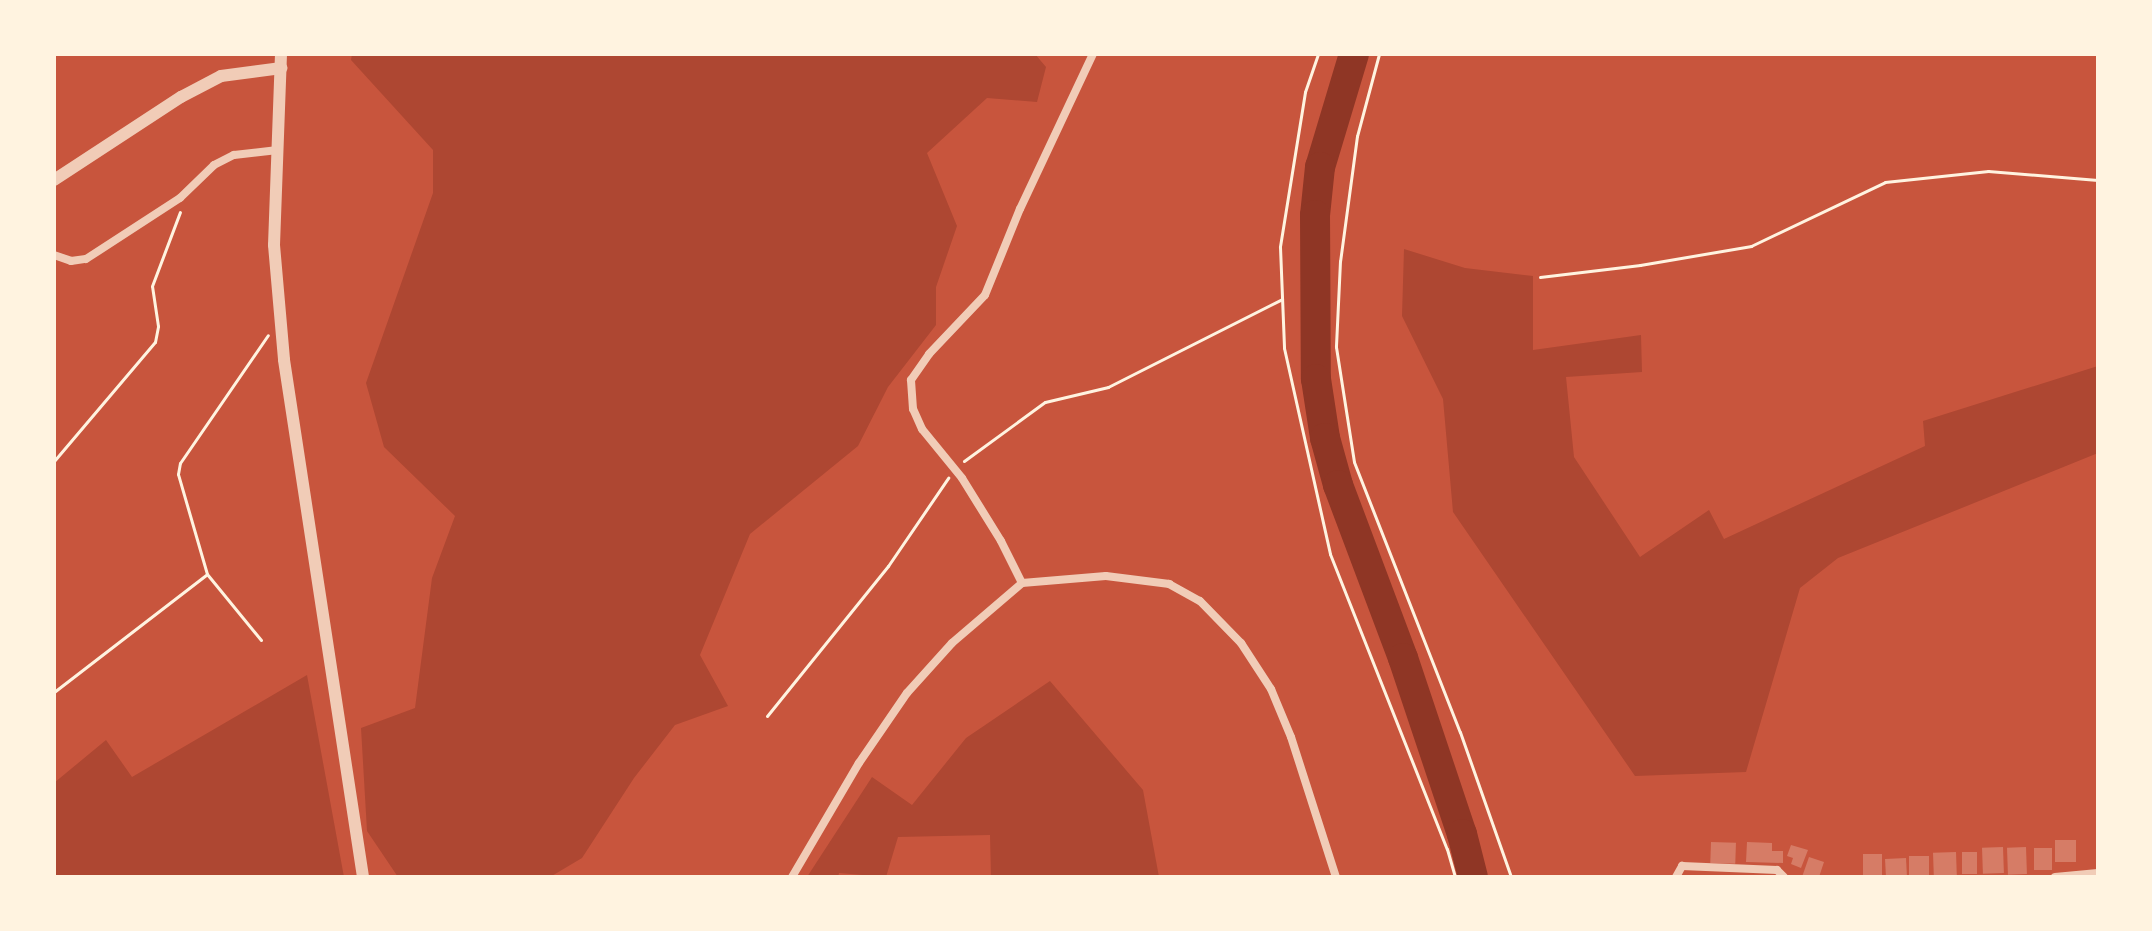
<!DOCTYPE html>
<html>
<head>
<meta charset="utf-8">
<style>
	body { margin:0 }
	#map { position:relative; width:2152px; height:931px; overflow:hidden; background:#c8553d; font-family:"Space Grotesk",sans-serif }
	div>[style] { position:absolute }
	.green>* { inset:0; background:#ae4732 }
	.river>* { height:30px; margin:-15px; padding:0 15px; transform-origin:15px; border-radius:15px; background:#8f3625 }
	.building>* { inset:0; background:#d67c66; transform-origin:0 0 }
	.path>* { height:3px; margin:-1.5px; padding:0 1.5px; transform-origin:1.5px; border-radius:1.5px; background:#fff3e0 }
	.minor>* { height:8px; margin:-4px; padding:0 4px; transform-origin:4px; border-radius:4px; background:#f1ccb7 }
	.tertiary>* { height:12px; margin:-6px; padding:0 6px; transform-origin:6px; border-radius:6px; background:#f1ccb7 }
	span { translate:-50% -50%; white-space:nowrap; text-align:center; line-height:1.15; -webkit-text-stroke:7px #fff3e0; paint-order:stroke }
	.frame { position:absolute; inset:0; border:56px solid #fff3e0; pointer-events:none }
</style>
</head>
<body>
<div id="map">
	<div class="green">
		<div style="clip-path:polygon(352px 54px,1035px 54px,1046px 67px,1037px 102px,987px 98px,927px 153px,957px 226px,936px 287px,936px 325px,888px 387px,858px 446px,750px 534px,700px 655px,728px 706px,675px 725px,634px 778px,582px 858px,550px 877px,398px 877px,367px 831px,361px 728px,415px 708px,432px 578px,455px 516px,384px 447px,366px 383px,433px 193px,433px 150px,351px 60px)"></div>
		<div style="clip-path:polygon(1404px 249px,1465px 268px,1533px 276px,1533px 350px,1641px 335px,1642px 372px,1566px 377px,1574px 457px,1640px 557px,1709px 510px,1724px 539px,1925px 446px,1923px 421px,2098px 366px,2098px 453px,1838px 558px,1800px 588px,1746px 772px,1635px 776px,1453px 512px,1443px 399px,1402px 316px)"></div>
		<div style="clip-path:polygon(307px 675px,344px 877px,54px 877px,54px 783px,106px 740px,132px 777px)"></div>
		<div style="clip-path:polygon(1050px 681px,1143px 790px,1159px 877px,991px 877px,990px 835px,898px 837px,886px 877px,839px 873px,838px 877px,807px 877px,872px 777px,912px 805px,966px 738px)"></div>
	</div>
	<div class="river">
		<div style="left:1354px;top:54px;width:118px;rotate:106.7deg"></div>
		<div style="left:1320px;top:167px;width:48px;rotate:95.9deg"></div>
		<div style="left:1315px;top:215px;width:164px;rotate:89.7deg"></div>
		<div style="left:1316px;top:379px;width:60px;rotate:81.3deg"></div>
		<div style="left:1325px;top:438px;width:49px;rotate:74.5deg"></div>
		<div style="left:1338px;top:485px;width:185px;rotate:69.4deg"></div>
		<div style="left:1403px;top:658px;width:186px;rotate:71.5deg"></div>
		<div style="left:1462px;top:834px;width:44px;rotate:75.7deg"></div>
	</div>
	<div class="building">
		<div style="left:2055px;top:840px;width:21px;height:22px"></div>
		<div style="left:1711px;top:842px;width:25px;height:21px;rotate:2deg"></div>
		<div style="clip-path:polygon(1747px 842px,1772px 843px,1772px 851px,1783px 851px,1783px 863px,1746px 862px)"></div>
		<div style="clip-path:polygon(1791px 845px,1808px 850px,1801px 868px,1791px 864px,1793px 858px,1787px 856px)"></div>
		<div style="left:2003px;top:847px;width:26px;height:21px;rotate:88deg"></div>
		<div style="left:2026px;top:847px;width:27px;height:19px;rotate:88deg"></div>
		<div style="left:2034px;top:848px;width:18px;height:22px"></div>
		<div style="left:1956px;top:852px;width:25px;height:23px;rotate:88deg"></div>
		<div style="left:1962px;top:852px;width:15px;height:22px"></div>
		<div style="left:1863px;top:854px;width:19px;height:23px"></div>
		<div style="left:1929px;top:856px;width:21px;height:20px;rotate:90deg"></div>
		<div style="clip-path:polygon(1809px 857px,1824px 862px,1819px 877px,1802px 877px)"></div>
		<div style="left:1906px;top:858px;width:19px;height:21px;rotate:87deg"></div>
	</div>
	<div class="path">
		<div style="left:1318px;top:54px;width:40px;rotate:108.9deg"></div>
		<div style="left:1305px;top:92px;width:157px;rotate:99.2deg"></div>
		<div style="left:1280px;top:247px;width:101px;rotate:87.7deg"></div>
		<div style="left:1284px;top:348px;width:211px;rotate:77.4deg"></div>
		<div style="left:1330px;top:554px;width:317px;rotate:68.4deg"></div>
		<div style="left:1447px;top:849px;width:29px;rotate:74deg"></div>
		<div style="left:1379px;top:54px;width:85px;rotate:105deg"></div>
		<div style="left:1357px;top:136px;width:126px;rotate:97.7deg"></div>
		<div style="left:1340px;top:261px;width:86px;rotate:92.7deg"></div>
		<div style="left:1336px;top:347px;width:116px;rotate:81.1deg"></div>
		<div style="left:1354px;top:462px;width:290px;rotate:68.6deg"></div>
		<div style="left:1460px;top:732px;width:154px;rotate:70.6deg"></div>
		<div style="left:1540px;top:277px;width:101px;rotate:-6.8deg"></div>
		<div style="left:1640px;top:265px;width:113px;rotate:-9.7deg"></div>
		<div style="left:1751px;top:246px;width:148px;rotate:-25.5deg"></div>
		<div style="left:1885px;top:182px;width:104px;rotate:-6.1deg"></div>
		<div style="left:1988px;top:171px;width:110px;rotate:4.7deg"></div>
		<div style="left:54px;top:461px;width:156px;rotate:-49.7deg"></div>
		<div style="left:155px;top:342px;width:16px;rotate:-79deg"></div>
		<div style="left:158px;top:326px;width:40px;rotate:-98.5deg"></div>
		<div style="left:152px;top:286px;width:79px;rotate:-69.3deg"></div>
		<div style="left:964px;top:461px;width:100px;rotate:-36.1deg"></div>
		<div style="left:1045px;top:402px;width:65px;rotate:-13.4deg"></div>
		<div style="left:1108px;top:387px;width:195px;rotate:-26.8deg"></div>
		<div style="left:261px;top:640px;width:85px;rotate:-129.3deg"></div>
		<div style="left:207px;top:574px;width:104px;rotate:-106.2deg"></div>
		<div style="left:178px;top:474px;width:11px;rotate:-80deg"></div>
		<div style="left:180px;top:463px;width:155px;rotate:-55.5deg"></div>
		<div style="left:54px;top:692px;width:193px;rotate:-37.6deg"></div>
		<div style="left:767px;top:716px;width:193px;rotate:-51.1deg"></div>
		<div style="left:888px;top:566px;width:107px;rotate:-55.7deg"></div>
	</div>
	<div class="minor">
		<div style="left:54px;top:255px;width:18px;rotate:19deg"></div>
		<div style="left:71px;top:261px;width:15px;rotate:-8deg"></div>
		<div style="left:86px;top:259px;width:112px;rotate:-33deg"></div>
		<div style="left:180px;top:198px;width:47px;rotate:-44.1deg"></div>
		<div style="left:214px;top:165px;width:22px;rotate:-27deg"></div>
		<div style="left:234px;top:155px;width:44px;rotate:-6.5deg"></div>
		<div style="left:1022px;top:583px;width:47px;rotate:-116.6deg"></div>
		<div style="left:1001px;top:541px;width:74px;rotate:-121.8deg"></div>
		<div style="left:962px;top:478px;width:63px;rotate:-129.2deg"></div>
		<div style="left:922px;top:429px;width:22px;rotate:-114deg"></div>
		<div style="left:913px;top:409px;width:29px;rotate:-94deg"></div>
		<div style="left:911px;top:380px;width:32px;rotate:-55deg"></div>
		<div style="left:929px;top:354px;width:81px;rotate:-46.5deg"></div>
		<div style="left:985px;top:295px;width:93px;rotate:-67.9deg"></div>
		<div style="left:1020px;top:209px;width:171px;rotate:-64.8deg"></div>
		<div style="left:792px;top:877px;width:132px;rotate:-59.6deg"></div>
		<div style="left:859px;top:763px;width:85px;rotate:-55.6deg"></div>
		<div style="left:907px;top:693px;width:67px;rotate:-48deg"></div>
		<div style="left:952px;top:643px;width:92px;rotate:-40.6deg"></div>
		<div style="left:1022px;top:583px;width:84px;rotate:-4.8deg"></div>
		<div style="left:1106px;top:576px;width:64px;rotate:7.2deg"></div>
		<div style="left:1169px;top:584px;width:35px;rotate:29deg"></div>
		<div style="left:1200px;top:601px;width:59px;rotate:45.7deg"></div>
		<div style="left:1241px;top:643px;width:55px;rotate:56.9deg"></div>
		<div style="left:1271px;top:689px;width:52px;rotate:67.4deg"></div>
		<div style="left:1291px;top:737px;width:147px;rotate:72.2deg"></div>
		<div style="left:1676px;top:877px;width:13px;rotate:-61deg"></div>
		<div style="left:1682px;top:866px;width:95px;rotate:2.4deg"></div>
		<div style="left:1777px;top:870px;width:10px;rotate:45deg"></div>
		<div style="left:2055px;top:877px;width:43px;rotate:-5.3deg"></div>
	</div>
	<div class="tertiary">
		<div style="left:281px;top:54px;width:191px;rotate:92.1deg"></div>
		<div style="left:274px;top:245px;width:115px;rotate:85deg"></div>
		<div style="left:284px;top:360px;width:523px;rotate:81.31deg"></div>
		<div style="left:54px;top:180px;width:152px;rotate:-33.2deg"></div>
		<div style="left:181px;top:97px;width:45px;rotate:-27.7deg"></div>
		<div style="left:221px;top:76px;width:61px;rotate:-7.6deg"></div>
	</div>
	<div class="frame"></div>
</div>
</body>
</html>
